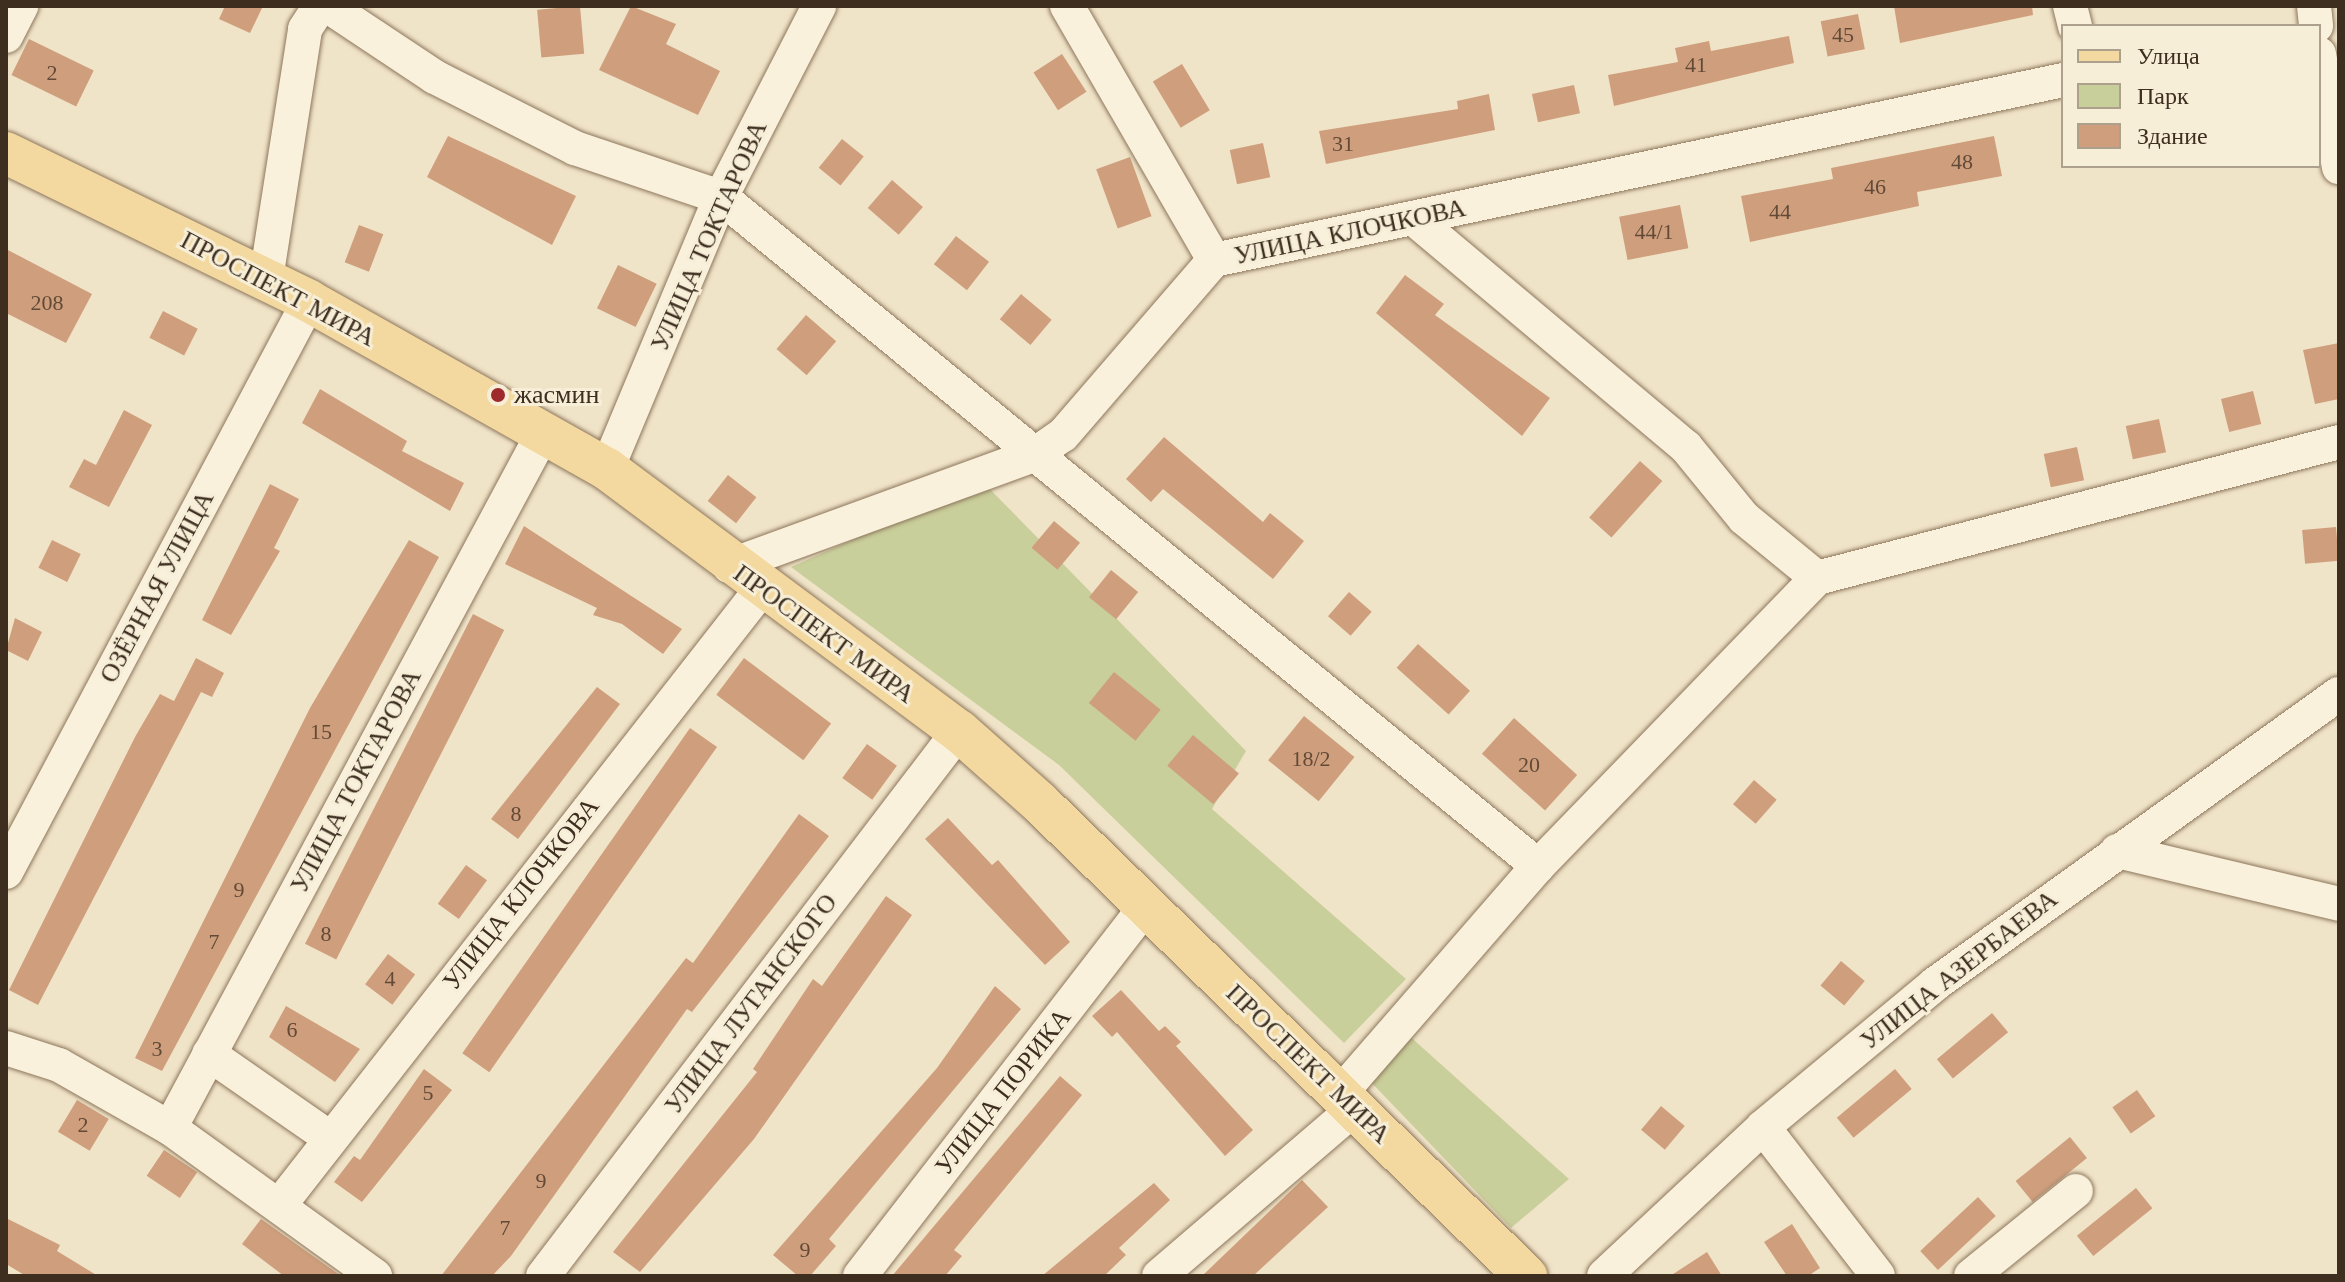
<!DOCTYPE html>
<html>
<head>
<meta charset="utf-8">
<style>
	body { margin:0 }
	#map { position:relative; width:2345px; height:1282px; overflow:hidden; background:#f0e4c8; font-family:Georgia,serif }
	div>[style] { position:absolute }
	.green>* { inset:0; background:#c9cf9b }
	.building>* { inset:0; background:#cf9f7d; transform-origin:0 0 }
	.roads { filter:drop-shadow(0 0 2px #8d765c) drop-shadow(0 0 2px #8d765c) }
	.minor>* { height:34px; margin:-17px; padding:0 17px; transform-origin:17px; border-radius:17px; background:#faf1dc }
	.major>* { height:42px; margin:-21px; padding:0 21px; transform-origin:21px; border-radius:21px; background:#f3d9a0 }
	.dots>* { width:22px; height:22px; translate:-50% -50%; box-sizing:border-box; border:4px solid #f7eed8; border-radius:50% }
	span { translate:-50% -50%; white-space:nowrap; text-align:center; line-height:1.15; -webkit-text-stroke:6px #f7eed8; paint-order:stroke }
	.number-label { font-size:22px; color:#624a37 }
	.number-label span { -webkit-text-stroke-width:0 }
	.street-label { font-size:26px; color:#3d2e20 }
	.poi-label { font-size:26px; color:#3d2e20 }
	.left { translate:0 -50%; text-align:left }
	.frame { position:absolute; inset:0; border:8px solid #3d2e20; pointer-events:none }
	.legend { position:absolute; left:2061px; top:24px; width:260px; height:144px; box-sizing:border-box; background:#f7eed8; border:2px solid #ada18e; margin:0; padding:10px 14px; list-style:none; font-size:24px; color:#3d2e20 }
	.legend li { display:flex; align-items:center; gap:16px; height:40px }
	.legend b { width:40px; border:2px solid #ada18e }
</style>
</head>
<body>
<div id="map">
	<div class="green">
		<div style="clip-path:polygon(983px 482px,1246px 751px,1212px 809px,1406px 979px,1344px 1043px,1059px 765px,791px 567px)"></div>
		<div style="clip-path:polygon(1405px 1032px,1569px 1179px,1511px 1228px,1367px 1078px)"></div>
	</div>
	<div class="building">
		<div style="clip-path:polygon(225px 6px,263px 6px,250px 33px,219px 19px)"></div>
		<div style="left:580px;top:6px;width:48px;height:43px;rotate:85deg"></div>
		<div style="clip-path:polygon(631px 6px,676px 24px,666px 44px,720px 71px,698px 115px,599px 70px)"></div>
		<div style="clip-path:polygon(1894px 6px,2032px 6px,2033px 15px,1900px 43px)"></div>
		<div style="left:1858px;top:14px;width:36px;height:38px;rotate:79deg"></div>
		<div style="clip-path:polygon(1789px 36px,1794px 63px,1614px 106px,1608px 75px,1678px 62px,1675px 48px,1709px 41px,1711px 51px)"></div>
		<div style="left:29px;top:39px;width:72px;height:40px;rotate:26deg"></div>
		<div style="left:1062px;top:54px;width:45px;height:34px;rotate:57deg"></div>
		<div style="left:1182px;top:64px;width:54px;height:34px;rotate:59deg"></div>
		<div style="left:1574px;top:85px;width:29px;height:43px;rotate:78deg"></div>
		<div style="clip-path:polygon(1489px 94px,1495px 130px,1326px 164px,1319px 131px,1458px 109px,1457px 101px)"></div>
		<div style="clip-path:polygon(448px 136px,576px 196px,552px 245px,427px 177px)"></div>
		<div style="clip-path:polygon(1994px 136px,2002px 176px,1917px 192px,1919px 206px,1750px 242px,1741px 196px,1833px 179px,1831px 168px)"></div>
		<div style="left:842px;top:139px;width:28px;height:37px;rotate:39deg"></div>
		<div style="left:1263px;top:143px;width:35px;height:34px;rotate:78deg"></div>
		<div style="left:1130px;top:157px;width:63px;height:36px;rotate:70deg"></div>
		<div style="left:892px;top:180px;width:41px;height:37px;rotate:41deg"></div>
		<div style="left:1680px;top:205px;width:44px;height:62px;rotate:79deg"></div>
		<div style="left:359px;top:225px;width:26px;height:40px;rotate:21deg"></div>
		<div style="left:956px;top:236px;width:42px;height:36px;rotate:38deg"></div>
		<div style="clip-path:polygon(6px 249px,92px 294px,66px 343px,6px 313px)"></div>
		<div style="left:618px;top:265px;width:43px;height:48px;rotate:26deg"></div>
		<div style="clip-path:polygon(1405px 275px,1444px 304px,1435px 315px,1550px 398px,1522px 436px,1376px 313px)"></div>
		<div style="left:1021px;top:294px;width:40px;height:33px;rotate:40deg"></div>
		<div style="left:163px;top:311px;width:39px;height:30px;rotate:27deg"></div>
		<div style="left:806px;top:315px;width:40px;height:45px;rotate:41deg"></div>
		<div style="clip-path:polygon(2339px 343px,2339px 399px,2315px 404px,2303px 350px)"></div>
		<div style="clip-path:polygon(320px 389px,407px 441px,402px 451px,464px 483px,450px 511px,302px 423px)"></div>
		<div style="left:2253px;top:391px;width:34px;height:33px;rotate:76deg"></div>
		<div style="clip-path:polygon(124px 410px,152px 425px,109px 507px,69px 487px,84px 459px,96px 465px)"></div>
		<div style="left:2159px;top:419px;width:34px;height:34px;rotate:78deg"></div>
		<div style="clip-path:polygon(1164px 437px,1263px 522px,1270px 513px,1304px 541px,1273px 579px,1163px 489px,1151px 502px,1126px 479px)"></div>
		<div style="left:2077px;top:447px;width:34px;height:34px;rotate:78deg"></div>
		<div style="left:1640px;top:461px;width:30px;height:76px;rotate:42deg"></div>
		<div style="left:728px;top:475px;width:36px;height:33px;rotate:38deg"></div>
		<div style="clip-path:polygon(270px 484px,299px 499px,274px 548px,280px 551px,231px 635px,202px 620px)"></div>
		<div style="left:1054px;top:521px;width:34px;height:35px;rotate:40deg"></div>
		<div style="clip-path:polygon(524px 526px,682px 629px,663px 654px,622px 624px,593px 615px,597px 608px,505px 564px)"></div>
		<div style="left:2336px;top:527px;width:34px;height:34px;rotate:85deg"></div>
		<div style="left:52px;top:540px;width:32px;height:31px;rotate:26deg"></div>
		<div style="clip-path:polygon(409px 540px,439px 557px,162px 1071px,135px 1058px,310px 708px)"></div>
		<div style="left:1111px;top:570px;width:35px;height:35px;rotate:39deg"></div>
		<div style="left:1349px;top:592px;width:30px;height:32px;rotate:41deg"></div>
		<div style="left:473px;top:614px;width:35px;height:370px;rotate:27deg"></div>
		<div style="clip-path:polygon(15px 618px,42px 632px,28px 661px,6px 650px)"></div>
		<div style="left:1418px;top:644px;width:70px;height:32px;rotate:42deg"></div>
		<div style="clip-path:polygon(196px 658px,224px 673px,212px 697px,201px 692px,38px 1005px,9px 990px,135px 737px,160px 694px,174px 701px)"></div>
		<div style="left:744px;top:658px;width:109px;height:46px;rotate:37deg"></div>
		<div style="left:1114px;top:672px;width:60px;height:40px;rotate:39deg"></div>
		<div style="clip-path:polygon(597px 687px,620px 704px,518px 839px,491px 819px)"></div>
		<div style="left:1304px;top:716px;width:65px;height:57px;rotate:39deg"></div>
		<div style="left:1514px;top:718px;width:85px;height:48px;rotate:42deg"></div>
		<div style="left:690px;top:728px;width:33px;height:397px;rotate:35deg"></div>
		<div style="left:1193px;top:735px;width:60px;height:40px;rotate:40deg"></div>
		<div style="left:867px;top:744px;width:37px;height:42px;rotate:36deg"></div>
		<div style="left:1754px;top:780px;width:30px;height:32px;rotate:41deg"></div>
		<div style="clip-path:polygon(799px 814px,829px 836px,692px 1012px,687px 1009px,511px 1256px,492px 1276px,441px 1276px,686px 958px,693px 963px)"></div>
		<div style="clip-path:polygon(948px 818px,992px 865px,998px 860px,1070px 942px,1045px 965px,925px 839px)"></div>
		<div style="left:466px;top:865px;width:26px;height:48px;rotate:36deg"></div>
		<div style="clip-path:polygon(886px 896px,912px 915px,754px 1139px,640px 1272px,613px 1252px,757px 1072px,753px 1069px,813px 979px,822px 986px)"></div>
		<div style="left:388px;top:954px;width:34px;height:38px;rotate:37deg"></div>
		<div style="left:1841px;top:961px;width:31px;height:32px;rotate:40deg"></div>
		<div style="clip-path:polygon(995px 986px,1021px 1009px,829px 1239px,836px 1246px,810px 1276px,798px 1276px,773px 1255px,937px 1068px)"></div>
		<div style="clip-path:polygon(1121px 990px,1159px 1031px,1165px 1026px,1181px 1042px,1176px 1046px,1253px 1130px,1225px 1156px,1117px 1032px,1112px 1037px,1092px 1016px)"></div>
		<div style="clip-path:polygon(286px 1006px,360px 1049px,335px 1082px,269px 1037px)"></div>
		<div style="left:1992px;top:1013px;width:25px;height:72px;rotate:50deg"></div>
		<div style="clip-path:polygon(424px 1069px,452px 1090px,362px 1202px,334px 1182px,354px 1156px,360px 1160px)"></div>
		<div style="left:1895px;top:1069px;width:26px;height:76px;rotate:50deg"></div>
		<div style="clip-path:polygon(1060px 1076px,1082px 1095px,954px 1250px,962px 1256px,945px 1276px,892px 1276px)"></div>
		<div style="left:2137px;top:1090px;width:32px;height:30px;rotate:55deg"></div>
		<div style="left:77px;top:1100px;width:37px;height:37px;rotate:31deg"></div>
		<div style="left:1661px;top:1106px;width:31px;height:31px;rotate:40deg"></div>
		<div style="left:2070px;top:1137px;width:27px;height:70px;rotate:51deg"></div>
		<div style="left:164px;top:1150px;width:40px;height:31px;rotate:34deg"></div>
		<div style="clip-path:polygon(1302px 1180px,1328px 1207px,1253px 1276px,1202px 1276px)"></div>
		<div style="clip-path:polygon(1154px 1183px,1170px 1200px,1119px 1248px,1126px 1255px,1104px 1276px,1042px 1276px)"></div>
		<div style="left:2136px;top:1188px;width:26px;height:76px;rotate:51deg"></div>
		<div style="left:1978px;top:1197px;width:26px;height:79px;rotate:47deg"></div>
		<div style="clip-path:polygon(6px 1218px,60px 1245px,57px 1251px,98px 1276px,26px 1276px,6px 1264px)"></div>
		<div style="clip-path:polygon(261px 1219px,341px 1276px,284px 1276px,242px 1244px)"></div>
		<div style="clip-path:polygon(1792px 1224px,1820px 1268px,1808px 1276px,1787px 1276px,1764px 1242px)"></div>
		<div style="clip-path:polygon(1707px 1252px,1722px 1276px,1670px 1276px)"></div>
	</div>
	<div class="roads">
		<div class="minor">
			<div style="left:328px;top:6px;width:128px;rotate:33.6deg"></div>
			<div style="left:435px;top:77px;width:157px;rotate:26.9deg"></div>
			<div style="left:575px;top:148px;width:154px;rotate:18.6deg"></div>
			<div style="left:721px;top:197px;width:1056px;rotate:39.31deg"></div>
			<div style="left:1538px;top:866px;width:302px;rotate:131deg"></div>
			<div style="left:1067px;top:6px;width:293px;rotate:59.9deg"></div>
			<div style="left:2070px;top:6px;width:21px;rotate:76deg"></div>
			<div style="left:2314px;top:6px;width:20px;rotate:84deg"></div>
			<div style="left:6px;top:36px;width:34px;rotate:-63deg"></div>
			<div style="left:2319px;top:54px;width:115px;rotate:80deg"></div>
			<div style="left:1413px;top:218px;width:356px;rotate:40deg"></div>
			<div style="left:1686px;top:447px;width:92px;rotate:50.8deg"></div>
			<div style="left:1744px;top:518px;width:94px;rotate:39.4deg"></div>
			<div style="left:266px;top:279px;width:253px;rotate:-81.1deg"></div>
			<div style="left:305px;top:29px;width:27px;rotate:-57deg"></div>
			<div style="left:607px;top:469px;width:295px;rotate:-67.3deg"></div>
			<div style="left:721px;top:197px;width:215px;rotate:-62.8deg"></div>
			<div style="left:729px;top:566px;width:325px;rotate:-20deg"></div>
			<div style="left:1034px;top:455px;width:35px;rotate:-35deg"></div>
			<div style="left:1063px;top:435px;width:231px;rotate:-49.2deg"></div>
			<div style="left:1214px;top:260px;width:868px;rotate:-11.97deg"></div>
			<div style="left:2117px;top:851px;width:228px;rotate:13.4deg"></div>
			<div style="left:1538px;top:866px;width:401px;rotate:-45.9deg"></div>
			<div style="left:1817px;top:578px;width:539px;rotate:-14.6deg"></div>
			<div style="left:6px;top:872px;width:646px;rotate:-62.05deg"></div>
			<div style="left:6px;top:1048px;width:56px;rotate:17.8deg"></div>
			<div style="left:59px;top:1065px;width:128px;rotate:29.6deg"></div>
			<div style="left:170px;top:1128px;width:253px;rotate:35.8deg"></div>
			<div style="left:209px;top:1054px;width:147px;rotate:34.8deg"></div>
			<div style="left:1763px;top:1127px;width:188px;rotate:52.3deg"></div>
			<div style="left:170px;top:1128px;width:787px;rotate:-61.77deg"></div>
			<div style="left:282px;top:1202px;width:781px;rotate:-51.97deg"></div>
			<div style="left:543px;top:1276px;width:686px;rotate:-52.65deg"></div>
			<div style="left:860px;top:1276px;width:466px;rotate:-52.3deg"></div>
			<div style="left:1159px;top:1276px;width:258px;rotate:-40.6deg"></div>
			<div style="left:1604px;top:1276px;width:218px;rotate:-43.1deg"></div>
			<div style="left:1763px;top:1127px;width:224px;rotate:-39.7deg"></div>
			<div style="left:1935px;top:984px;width:497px;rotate:-35.7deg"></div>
			<div style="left:1971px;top:1276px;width:135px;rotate:-39deg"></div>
		</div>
		<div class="major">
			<div style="left:6px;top:153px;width:337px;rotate:26deg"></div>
			<div style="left:309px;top:301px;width:342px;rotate:29.4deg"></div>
			<div style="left:607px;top:469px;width:439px;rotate:36.7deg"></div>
			<div style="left:959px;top:731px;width:107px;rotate:41.6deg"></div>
			<div style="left:1039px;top:802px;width:680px;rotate:44.22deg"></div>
		</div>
	</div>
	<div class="dots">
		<div style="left:498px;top:395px;background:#9e2a2b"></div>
	</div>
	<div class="number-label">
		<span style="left:1843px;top:35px">45</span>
		<span style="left:1696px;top:65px">41</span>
		<span style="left:52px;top:73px">2</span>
		<span style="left:1343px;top:144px">31</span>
		<span style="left:1962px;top:162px">48</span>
		<span style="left:1875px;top:187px">46</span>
		<span style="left:1780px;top:212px">44</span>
		<span style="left:1654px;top:232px">44/1</span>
		<span style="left:47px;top:303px">208</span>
		<span style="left:321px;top:732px">15</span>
		<span style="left:1311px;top:759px">18/2</span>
		<span style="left:1529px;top:765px">20</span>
		<span style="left:516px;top:814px">8</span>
		<span style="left:239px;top:890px">9</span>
		<span style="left:326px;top:934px">8</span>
		<span style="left:214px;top:942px">7</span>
		<span style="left:390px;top:979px">4</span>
		<span style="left:292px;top:1030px">6</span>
		<span style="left:157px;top:1049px">3</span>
		<span style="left:428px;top:1093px">5</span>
		<span style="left:83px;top:1125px">2</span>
		<span style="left:541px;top:1181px">9</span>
		<span style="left:505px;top:1228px">7</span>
		<span style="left:805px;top:1250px">9</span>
	</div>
	<div class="street-label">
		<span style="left:1350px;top:232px;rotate:-12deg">УЛИЦА КЛОЧКОВА</span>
		<span style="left:709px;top:236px;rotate:-66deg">УЛИЦА ТОКТАРОВА</span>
		<span style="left:278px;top:289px;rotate:28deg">ПРОСПЕКТ МИРА</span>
		<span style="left:157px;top:587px;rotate:-62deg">ОЗЁРНАЯ УЛИЦА</span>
		<span style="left:824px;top:634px;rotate:36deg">ПРОСПЕКТ МИРА</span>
		<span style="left:356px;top:781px;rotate:-62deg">УЛИЦА ТОКТАРОВА</span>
		<span style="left:521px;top:894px;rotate:-52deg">УЛИЦА КЛОЧКОВА</span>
		<span style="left:1959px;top:970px;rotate:-38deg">УЛИЦА АЗЕРБАЕВА</span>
		<span style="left:751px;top:1004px;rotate:-53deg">УЛИЦА ЛУГАНСКОГО</span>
		<span style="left:1308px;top:1064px;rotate:44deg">ПРОСПЕКТ МИРА</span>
		<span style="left:1003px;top:1092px;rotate:-52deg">УЛИЦА ПОРИКА</span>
	</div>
	<div class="poi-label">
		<span class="left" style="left:514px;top:395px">жасмин</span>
	</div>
	<div class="frame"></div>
	<ul class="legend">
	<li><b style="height:10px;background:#f3d9a0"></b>Улица</li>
	<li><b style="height:22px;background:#c9cf9b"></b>Парк</li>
	<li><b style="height:22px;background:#cf9f7d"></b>Здание</li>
	</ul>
</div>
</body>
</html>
